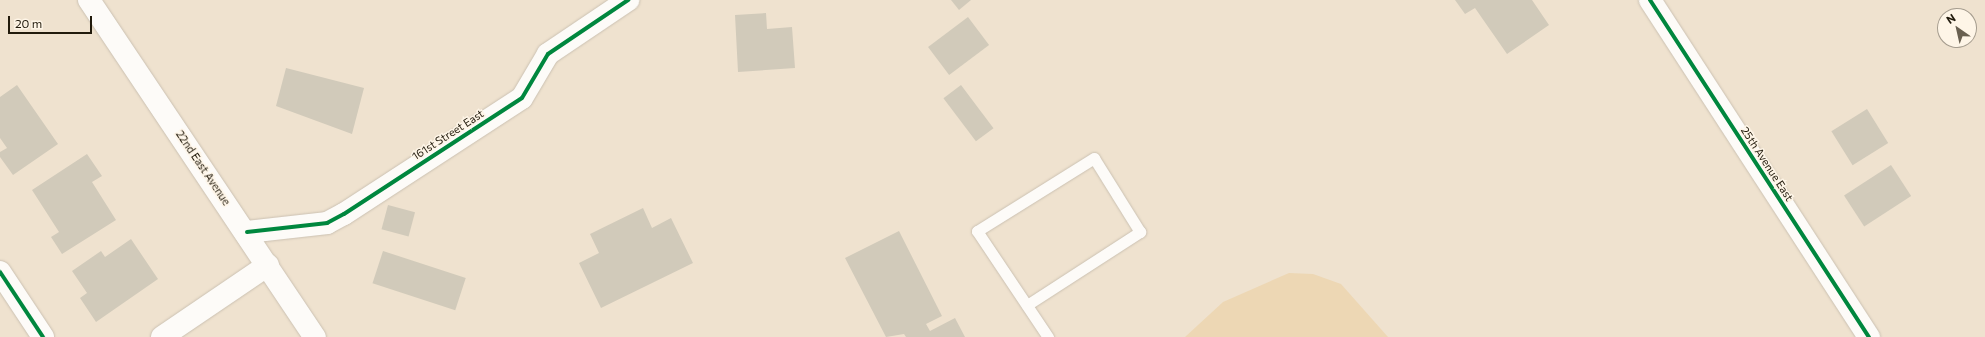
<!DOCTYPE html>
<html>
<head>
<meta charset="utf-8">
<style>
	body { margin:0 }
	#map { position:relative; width:1985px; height:337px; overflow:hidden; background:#efe2cf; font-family:Commissioner,sans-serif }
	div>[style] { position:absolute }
	.green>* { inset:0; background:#edd7b4 }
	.building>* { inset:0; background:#d1caba; transform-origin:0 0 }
	.roads { filter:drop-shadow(0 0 1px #cbc1b2) drop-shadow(0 0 1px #cbc1b2) }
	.lane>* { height:11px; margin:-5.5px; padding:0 5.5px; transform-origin:5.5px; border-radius:5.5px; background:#fdfbf8 }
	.street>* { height:22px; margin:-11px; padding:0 11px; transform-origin:11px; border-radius:11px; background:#fdfbf8 }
	.secondary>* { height:22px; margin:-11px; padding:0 11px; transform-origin:11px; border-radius:11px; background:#fdfbf8 }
	.cycleway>* { height:4px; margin:-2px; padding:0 2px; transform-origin:2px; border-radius:2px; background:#00873e }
	span { translate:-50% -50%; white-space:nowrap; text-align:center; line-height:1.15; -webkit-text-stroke:3px #fef5e7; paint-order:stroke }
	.street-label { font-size:11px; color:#211a0c }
	.north { position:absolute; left:1937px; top:8px; width:40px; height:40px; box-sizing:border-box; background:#fef5e7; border:1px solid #a69d8f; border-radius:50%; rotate:326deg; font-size:11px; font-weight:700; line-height:16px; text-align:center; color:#211a0c }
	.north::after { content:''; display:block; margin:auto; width:14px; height:18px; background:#696050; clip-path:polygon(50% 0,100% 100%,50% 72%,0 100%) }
	.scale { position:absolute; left:8px; top:16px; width:84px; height:18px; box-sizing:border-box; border:2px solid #211a0c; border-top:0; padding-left:5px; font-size:12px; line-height:14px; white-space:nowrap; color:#211a0c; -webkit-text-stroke:3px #fef5e7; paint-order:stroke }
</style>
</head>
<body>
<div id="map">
	<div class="green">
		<div style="clip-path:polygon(1289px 273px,1313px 274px,1341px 284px,1388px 337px,1185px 337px,1223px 302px)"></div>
	</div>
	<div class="building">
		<div style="clip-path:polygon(951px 0,971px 0,959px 10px)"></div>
		<div style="clip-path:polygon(1455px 0,1532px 0,1549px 25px,1507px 54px,1475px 8px,1465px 14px)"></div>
		<div style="clip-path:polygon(766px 13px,767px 29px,792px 27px,795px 68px,738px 72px,735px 15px)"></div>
		<div style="left:968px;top:17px;width:35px;height:50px;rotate:53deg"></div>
		<div style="clip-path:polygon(286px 68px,364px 88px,352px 134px,276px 106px)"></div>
		<div style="clip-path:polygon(17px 85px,58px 144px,13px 175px,0 157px,0 152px,7px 148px,0 138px,0 97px)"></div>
		<div style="left:961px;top:85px;width:54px;height:22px;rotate:53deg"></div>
		<div style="left:1867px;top:109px;width:40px;height:42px;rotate:58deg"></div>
		<div style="clip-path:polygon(87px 154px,102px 176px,92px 182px,116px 220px,62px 254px,51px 237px,59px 232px,32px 190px)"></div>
		<div style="left:1891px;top:165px;width:37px;height:56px;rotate:57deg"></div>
		<div style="left:388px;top:205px;width:28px;height:25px;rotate:15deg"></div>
		<div style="clip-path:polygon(643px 208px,652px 228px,671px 218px,693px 263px,601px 308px,579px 263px,599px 253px,590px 234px)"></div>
		<div style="clip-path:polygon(899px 231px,942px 316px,926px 324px,930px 331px,955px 318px,965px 337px,906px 337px,904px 334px,886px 337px,845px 258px)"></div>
		<div style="clip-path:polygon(131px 239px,158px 279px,96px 322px,80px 298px,87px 293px,72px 271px,101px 251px,105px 257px)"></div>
		<div style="left:383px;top:251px;width:87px;height:34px;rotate:18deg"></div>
	</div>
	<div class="roads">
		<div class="lane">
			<div style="left:1027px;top:305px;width:135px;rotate:-32.9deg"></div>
			<div style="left:1140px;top:232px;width:87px;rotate:-121.9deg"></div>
			<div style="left:1094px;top:158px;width:138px;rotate:148deg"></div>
			<div style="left:977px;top:231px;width:128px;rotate:56.2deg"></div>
		</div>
		<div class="street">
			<div style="left:1650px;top:0;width:402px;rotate:57deg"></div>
			<div style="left:247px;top:232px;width:81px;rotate:-6.4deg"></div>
			<div style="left:327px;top:223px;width:19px;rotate:-28deg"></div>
			<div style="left:344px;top:214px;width:212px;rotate:-33.1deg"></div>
			<div style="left:522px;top:98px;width:51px;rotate:-59.4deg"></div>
			<div style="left:548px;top:54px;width:97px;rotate:-34deg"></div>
			<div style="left:0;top:272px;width:78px;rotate:56.5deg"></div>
			<div style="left:162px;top:337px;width:128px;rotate:-34.2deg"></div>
		</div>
		<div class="secondary">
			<div style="left:89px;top:0;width:406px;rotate:56.2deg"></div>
		</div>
	</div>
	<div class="cycleway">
		<div style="left:1650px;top:0;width:402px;rotate:57deg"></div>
		<div style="left:247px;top:232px;width:81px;rotate:-6.4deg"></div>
		<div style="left:327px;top:223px;width:19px;rotate:-28deg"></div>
		<div style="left:344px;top:214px;width:212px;rotate:-33.1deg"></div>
		<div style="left:522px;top:98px;width:51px;rotate:-59.4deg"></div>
		<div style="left:548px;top:54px;width:97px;rotate:-34deg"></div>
		<div style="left:0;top:272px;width:78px;rotate:56.5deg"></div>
	</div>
	<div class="street-label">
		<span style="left:448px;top:135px;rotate:-33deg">161st Street East</span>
		<span style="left:1767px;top:164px;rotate:57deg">25th Avenue East</span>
		<span style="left:203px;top:168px;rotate:56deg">22nd East Avenue</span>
	</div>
	<div class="north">N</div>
	<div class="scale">20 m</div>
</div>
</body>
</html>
